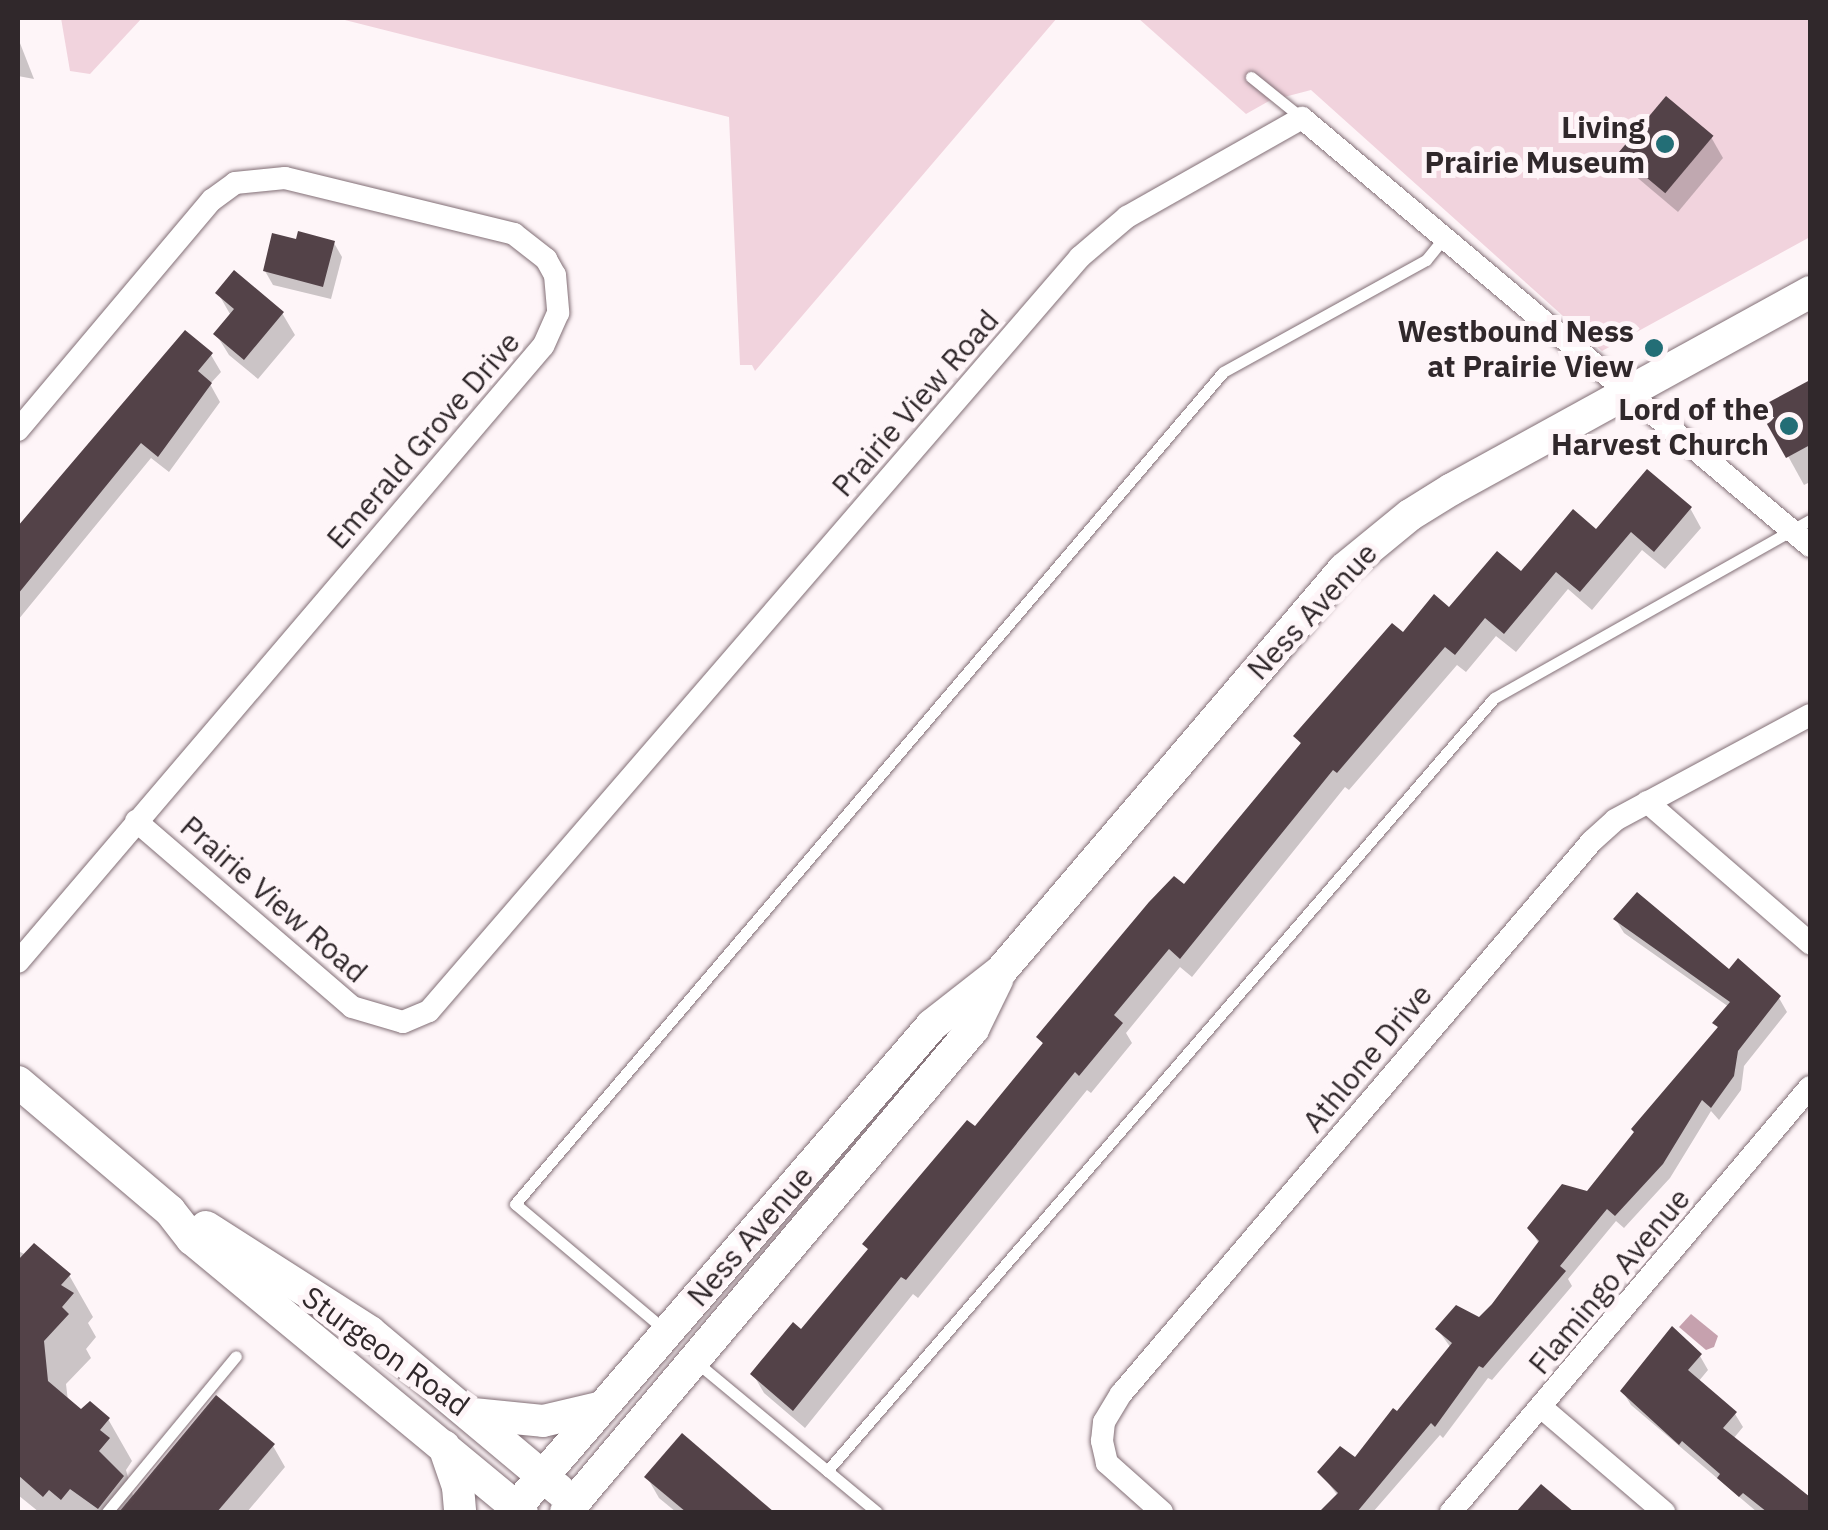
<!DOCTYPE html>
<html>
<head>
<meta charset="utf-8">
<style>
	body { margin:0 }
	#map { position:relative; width:1828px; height:1530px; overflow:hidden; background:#fef5f8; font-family:"IBM Plex Sans",sans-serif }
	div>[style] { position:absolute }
	.green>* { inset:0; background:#f1d3dd }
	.water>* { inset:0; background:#c6a1ae }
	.shadow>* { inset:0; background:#0003 }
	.building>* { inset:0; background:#534248; transform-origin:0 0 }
	.roads { filter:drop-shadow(0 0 2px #826f76) drop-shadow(0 0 2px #826f76) }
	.lane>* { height:11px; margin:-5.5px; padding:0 5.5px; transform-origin:5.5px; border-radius:5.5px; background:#fff }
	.street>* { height:22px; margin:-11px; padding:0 11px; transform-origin:11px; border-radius:11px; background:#fff }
	.secondary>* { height:32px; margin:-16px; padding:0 16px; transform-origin:16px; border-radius:16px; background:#fff }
	.dots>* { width:28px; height:28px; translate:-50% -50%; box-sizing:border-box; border:5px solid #fef5f8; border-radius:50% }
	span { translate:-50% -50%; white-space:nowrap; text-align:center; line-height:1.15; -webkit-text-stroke:10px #fef5f8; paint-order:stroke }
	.poi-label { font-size:30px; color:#30282b; font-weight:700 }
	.right { translate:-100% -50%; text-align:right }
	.street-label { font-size:30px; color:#30282b }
	.frame { position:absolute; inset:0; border:20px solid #30282b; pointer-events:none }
</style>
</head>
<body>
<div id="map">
	<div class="green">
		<div style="clip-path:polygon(61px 18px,142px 18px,90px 74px,70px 71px)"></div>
		<div style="clip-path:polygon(337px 18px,1057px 18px,755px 371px,752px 365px,740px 365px,729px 117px)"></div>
		<div style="clip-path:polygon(1138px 18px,1810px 18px,1810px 237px,1602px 351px,1311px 90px,1269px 101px,1246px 114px)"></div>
	</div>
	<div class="water">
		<div style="clip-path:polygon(1691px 1314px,1718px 1336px,1714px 1347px,1706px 1350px,1679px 1327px)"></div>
	</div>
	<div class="shadow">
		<div style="clip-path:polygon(18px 38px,34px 79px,18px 76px)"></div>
		<div style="clip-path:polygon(1711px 137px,1723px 158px,1678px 212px,1633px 174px,1621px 153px)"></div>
		<div style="clip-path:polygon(298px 242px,334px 243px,342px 257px,331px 299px,273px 285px,265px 271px)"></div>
		<div style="clip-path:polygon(218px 293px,282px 313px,295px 335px,258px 379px,229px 355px,216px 334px,230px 314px)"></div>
		<div style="clip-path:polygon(185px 333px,211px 355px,221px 372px,210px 384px,220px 402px,169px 472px,151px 458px,18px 620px,18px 530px)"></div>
		<div style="clip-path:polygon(1810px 383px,1810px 482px,1804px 485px,1762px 409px)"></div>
		<div style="clip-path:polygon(1690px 508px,1701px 528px,1665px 569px,1642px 550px,1592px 610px,1568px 589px,1516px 652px,1496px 636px,1466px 672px,1457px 665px,1349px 790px,1345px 787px,1192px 977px,1180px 967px,1126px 1033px,1132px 1043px,1091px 1093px,1087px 1090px,918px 1298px,913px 1294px,805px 1428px,764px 1393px,753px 1374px,801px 1333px,869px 1251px,865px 1244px,975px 1129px,1044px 1046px,1039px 1037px,1184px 888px,1302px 746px,1296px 736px,1404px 635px,1597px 533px)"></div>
		<div style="clip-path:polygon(1616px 920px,1779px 998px,1787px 1012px,1744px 1066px,1741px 1090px,1719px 1120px,1711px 1111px,1670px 1178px,1624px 1228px,1616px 1221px,1568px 1279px,1572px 1286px,1492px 1380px,1488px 1378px,1443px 1438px,1440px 1435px,1373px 1512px,1323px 1512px,1338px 1496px,1320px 1472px,1355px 1461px,1451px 1348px,1438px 1330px,1480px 1320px,1539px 1244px,1530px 1228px,1587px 1194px,1719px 1030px,1715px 1023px,1729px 1007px,1624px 933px)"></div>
		<div style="clip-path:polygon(18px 1251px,69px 1275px,93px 1317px,88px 1323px,96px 1337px,86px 1349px,91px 1358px,66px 1384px,68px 1401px,81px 1412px,108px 1419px,132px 1461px,126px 1470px,133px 1496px,273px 1446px,285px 1467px,247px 1512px,39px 1512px,18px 1495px)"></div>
		<div style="clip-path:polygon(1700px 1356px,1708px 1370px,1698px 1382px,1735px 1414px,1743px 1427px,1733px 1439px,1810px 1500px,1810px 1512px,1757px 1512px,1631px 1405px,1623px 1392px)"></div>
		<div style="clip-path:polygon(682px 1436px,771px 1512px,676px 1512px,659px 1498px,647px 1477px)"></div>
	</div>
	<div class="building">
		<div style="left:1666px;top:96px;width:62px;height:75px;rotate:40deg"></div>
		<div style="clip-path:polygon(298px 231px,335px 241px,323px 287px,263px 271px,272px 233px,296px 239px)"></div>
		<div style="clip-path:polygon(234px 270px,284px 312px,244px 360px,213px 334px,234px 309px,215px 293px)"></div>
		<div style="clip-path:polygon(185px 330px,213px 353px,198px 371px,212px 383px,158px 457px,141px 443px,18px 594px,18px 526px)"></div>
		<div style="clip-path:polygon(1810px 380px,1810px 445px,1786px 458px,1758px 408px)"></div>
		<div style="clip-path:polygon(1647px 469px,1692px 507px,1654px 552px,1631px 532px,1580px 592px,1556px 572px,1504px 634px,1485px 618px,1455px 655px,1445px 647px,1337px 773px,1333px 770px,1180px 959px,1169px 949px,1114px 1015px,1123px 1023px,1079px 1076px,1075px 1072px,906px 1280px,901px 1277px,793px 1411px,750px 1374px,793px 1322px,801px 1329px,868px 1249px,862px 1244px,967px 1120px,975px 1126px,1043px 1043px,1036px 1037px,1149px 902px,1174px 876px,1184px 884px,1301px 743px,1293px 736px,1392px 623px,1403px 632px,1434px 594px,1449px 607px,1497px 551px,1521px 571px,1573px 509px,1596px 529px)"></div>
		<div style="clip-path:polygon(1637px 892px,1729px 969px,1738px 958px,1781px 996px,1738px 1051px,1734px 1076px,1711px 1108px,1702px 1100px,1663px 1164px,1615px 1216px,1607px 1209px,1560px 1266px,1566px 1271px,1483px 1368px,1479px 1366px,1435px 1427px,1431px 1423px,1357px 1512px,1319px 1512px,1338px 1493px,1317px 1472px,1340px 1446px,1355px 1457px,1393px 1408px,1397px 1411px,1452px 1343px,1435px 1329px,1456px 1305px,1479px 1317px,1492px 1304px,1539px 1241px,1527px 1228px,1562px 1184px,1587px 1191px,1634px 1132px,1631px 1129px,1718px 1027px,1712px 1023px,1730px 1002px,1613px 919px)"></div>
		<div style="clip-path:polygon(34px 1243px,71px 1274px,61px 1285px,74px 1293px,62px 1307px,69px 1314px,44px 1341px,48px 1381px,81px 1409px,90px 1401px,110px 1418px,100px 1430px,110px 1438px,99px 1451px,124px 1476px,98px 1509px,70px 1489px,61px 1500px,49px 1490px,43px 1497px,18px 1475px,18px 1260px)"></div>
		<div style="clip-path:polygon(1672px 1326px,1702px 1354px,1688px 1370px,1737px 1412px,1723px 1428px,1810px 1497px,1810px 1512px,1767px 1512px,1743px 1493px,1739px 1497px,1717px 1478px,1720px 1474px,1682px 1441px,1679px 1445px,1620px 1391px)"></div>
		<div style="clip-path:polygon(216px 1395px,275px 1444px,217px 1512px,119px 1512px)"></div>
		<div style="clip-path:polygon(682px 1433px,774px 1512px,686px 1512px,644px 1477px)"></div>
		<div style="clip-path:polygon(1541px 1484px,1574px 1512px,1516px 1512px)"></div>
	</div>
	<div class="roads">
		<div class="lane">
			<div style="left:1251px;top:77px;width:65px;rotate:38.8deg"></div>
			<div style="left:666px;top:1331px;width:197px;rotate:-139.9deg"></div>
			<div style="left:515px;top:1204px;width:1092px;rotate:-49.6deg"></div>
			<div style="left:1223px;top:372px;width:232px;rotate:-28.9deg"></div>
			<div style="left:1426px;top:260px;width:28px;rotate:-51deg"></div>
			<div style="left:695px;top:1361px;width:236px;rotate:39.7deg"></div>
			<div style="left:827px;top:1471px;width:1021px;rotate:-49.21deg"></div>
			<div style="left:1494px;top:698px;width:363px;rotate:-29.4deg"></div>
			<div style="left:107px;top:1512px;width:202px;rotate:-50.4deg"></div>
		</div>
		<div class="street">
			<div style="left:18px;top:430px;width:301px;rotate:-49.9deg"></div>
			<div style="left:212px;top:200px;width:29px;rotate:-36deg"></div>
			<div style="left:235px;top:183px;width:50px;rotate:-5.7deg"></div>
			<div style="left:285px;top:178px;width:236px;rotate:13.7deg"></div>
			<div style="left:514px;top:234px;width:41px;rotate:38deg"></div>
			<div style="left:546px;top:259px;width:18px;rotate:61deg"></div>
			<div style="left:555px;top:275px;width:38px;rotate:85deg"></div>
			<div style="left:558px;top:313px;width:36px;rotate:114deg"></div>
			<div style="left:543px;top:346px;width:809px;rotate:130.44deg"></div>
			<div style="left:1647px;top:802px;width:216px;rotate:40.9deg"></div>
			<div style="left:136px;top:821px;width:285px;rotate:40.7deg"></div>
			<div style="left:352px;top:1007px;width:53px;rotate:16.4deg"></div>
			<div style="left:403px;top:1022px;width:28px;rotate:-23deg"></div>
			<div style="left:429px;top:1011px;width:996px;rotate:-49.19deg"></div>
			<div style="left:1080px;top:257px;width:62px;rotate:-40.4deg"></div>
			<div style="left:1127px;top:217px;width:201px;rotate:-29.5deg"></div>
			<div style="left:1302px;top:118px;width:664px;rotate:40.11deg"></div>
			<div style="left:1541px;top:1407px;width:162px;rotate:40.5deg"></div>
			<div style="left:1162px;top:1512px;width:74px;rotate:-138.3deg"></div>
			<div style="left:1107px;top:1463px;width:23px;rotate:-103deg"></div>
			<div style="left:1102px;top:1441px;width:19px;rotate:-84deg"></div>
			<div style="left:1104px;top:1422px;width:33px;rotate:-59deg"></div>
			<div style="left:1121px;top:1394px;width:726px;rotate:-49.58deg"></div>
			<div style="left:1592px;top:841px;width:31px;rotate:-42deg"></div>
			<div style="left:1615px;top:820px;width:221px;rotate:-28.3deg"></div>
			<div style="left:1451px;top:1512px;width:556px;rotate:-49.81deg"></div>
		</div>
		<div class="secondary">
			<div style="left:18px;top:1082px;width:199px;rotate:40.3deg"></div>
			<div style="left:170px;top:1211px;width:36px;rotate:52deg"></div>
			<div style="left:192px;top:1239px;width:428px;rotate:39.6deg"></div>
			<div style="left:206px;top:1227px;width:195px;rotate:32.6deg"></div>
			<div style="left:370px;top:1332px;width:246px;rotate:39.9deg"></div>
			<div style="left:473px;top:1414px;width:70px;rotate:5.7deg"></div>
			<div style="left:543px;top:1421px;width:61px;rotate:-13.3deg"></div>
			<div style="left:444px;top:1446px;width:43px;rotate:71.1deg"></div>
			<div style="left:458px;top:1487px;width:25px;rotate:85deg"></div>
			<div style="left:512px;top:1512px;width:643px;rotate:-49.22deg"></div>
			<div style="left:932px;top:1025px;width:88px;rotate:-38deg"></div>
			<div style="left:1001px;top:971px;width:528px;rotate:-49.53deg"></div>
			<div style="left:1344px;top:569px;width:85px;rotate:-39.3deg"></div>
			<div style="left:1410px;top:515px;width:49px;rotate:-31.8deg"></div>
			<div style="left:1452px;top:489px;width:409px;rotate:-28.8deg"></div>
			<div style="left:566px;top:1512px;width:632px;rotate:-49.88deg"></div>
			<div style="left:973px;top:1029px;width:55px;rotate:-63.9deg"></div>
		</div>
	</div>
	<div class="dots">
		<div style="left:1665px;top:144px;background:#236e76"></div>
		<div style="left:1654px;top:348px;background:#236e76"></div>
		<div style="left:1789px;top:426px;background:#236e76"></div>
	</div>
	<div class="poi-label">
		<span class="right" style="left:1645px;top:144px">Living<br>Prairie Museum</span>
		<span class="right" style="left:1634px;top:348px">Westbound Ness<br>at Prairie View</span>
		<span class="right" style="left:1769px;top:426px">Lord of the<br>Harvest Church</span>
	</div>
	<div class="street-label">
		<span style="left:915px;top:403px;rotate:-49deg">Prairie View Road</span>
		<span style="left:423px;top:440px;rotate:-49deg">Emerald Grove Drive</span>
		<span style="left:1312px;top:611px;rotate:-47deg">Ness Avenue</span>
		<span style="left:274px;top:899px;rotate:41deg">Prairie View Road</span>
		<span style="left:1367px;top:1058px;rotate:-50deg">Athlone Drive</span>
		<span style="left:750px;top:1236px;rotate:-49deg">Ness Avenue</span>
		<span style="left:1609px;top:1281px;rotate:-50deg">Flamingo Avenue</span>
		<span style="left:386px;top:1351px;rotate:36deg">Sturgeon Road</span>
	</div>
	<div class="frame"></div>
</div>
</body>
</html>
